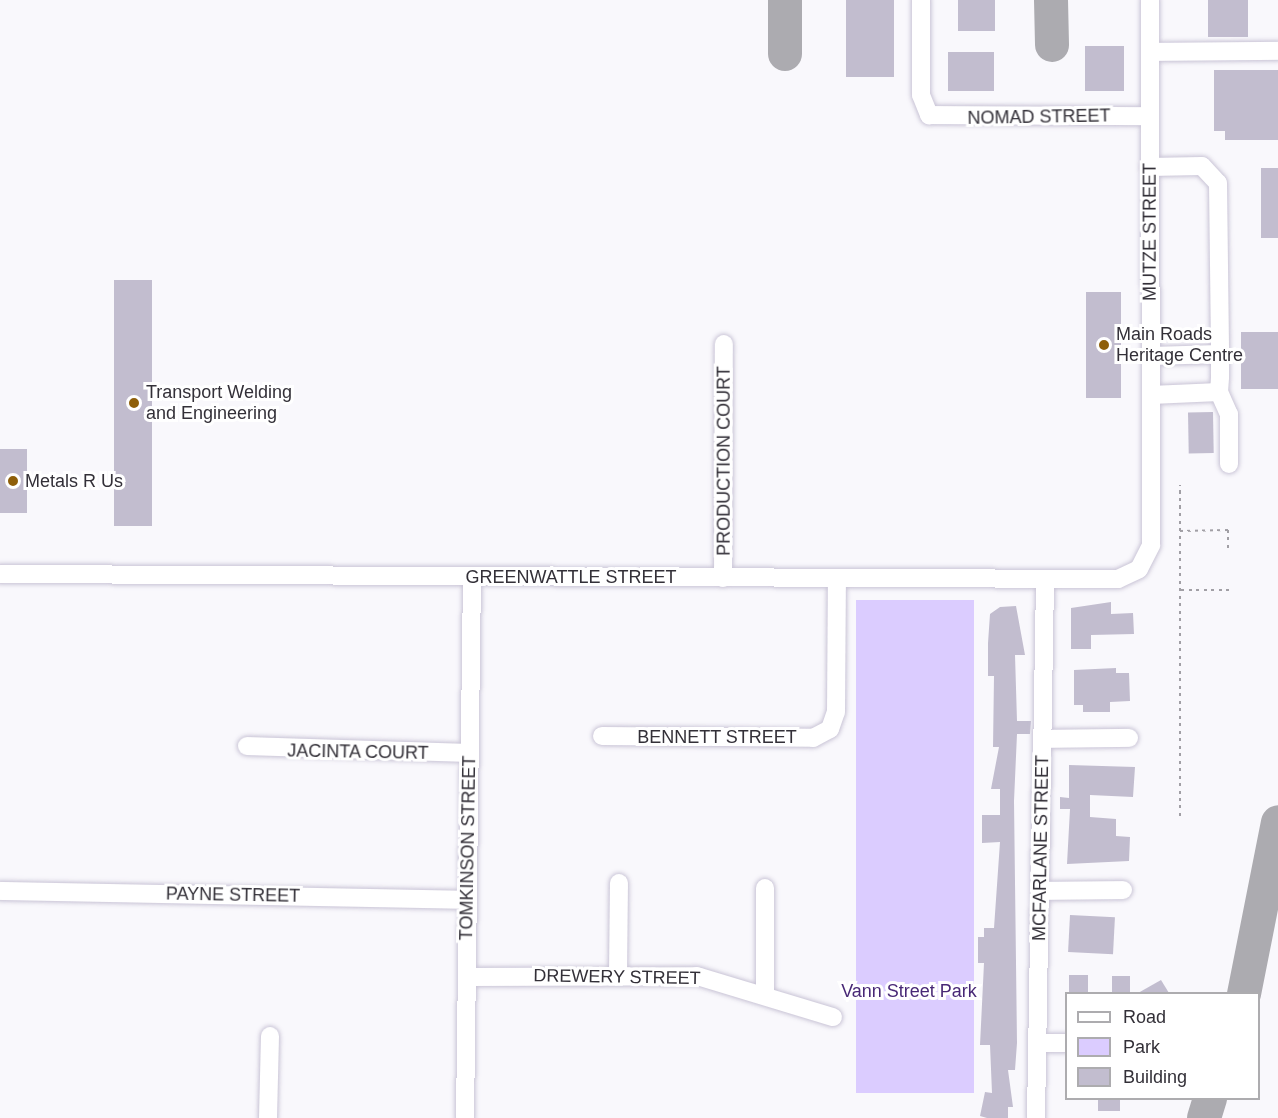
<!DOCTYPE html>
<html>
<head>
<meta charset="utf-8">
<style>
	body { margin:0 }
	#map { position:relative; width:1278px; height:1118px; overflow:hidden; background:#f9f8fc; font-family:Arial,sans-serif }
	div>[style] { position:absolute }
	.green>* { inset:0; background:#dbccff; transform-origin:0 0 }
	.taxiway>* { height:34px; margin:-17px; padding:0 17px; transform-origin:17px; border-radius:17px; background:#acabb0 }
	.building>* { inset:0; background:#c2bdcf; transform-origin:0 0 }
	.path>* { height:2px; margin-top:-1px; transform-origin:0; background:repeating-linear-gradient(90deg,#a19fa5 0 3px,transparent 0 7.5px) }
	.roads { filter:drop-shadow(0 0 2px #c9c4d6) drop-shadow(0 0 2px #c9c4d6) }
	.minor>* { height:18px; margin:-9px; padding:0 9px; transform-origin:9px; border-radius:9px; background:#fff }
	.dots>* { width:16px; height:16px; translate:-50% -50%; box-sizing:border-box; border:3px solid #fff; border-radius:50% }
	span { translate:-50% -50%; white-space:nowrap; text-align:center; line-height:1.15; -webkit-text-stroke:6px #fff; paint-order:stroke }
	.street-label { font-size:18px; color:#333038 }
	.poi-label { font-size:18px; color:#333038 }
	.left { translate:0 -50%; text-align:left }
	.park-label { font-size:18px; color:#482876 }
	.legend { position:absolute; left:1065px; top:992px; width:195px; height:108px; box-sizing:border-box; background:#fff; border:2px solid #adacaf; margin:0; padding:8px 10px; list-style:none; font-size:18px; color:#333038 }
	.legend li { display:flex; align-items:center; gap:12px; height:30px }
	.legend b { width:30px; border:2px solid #adacaf }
</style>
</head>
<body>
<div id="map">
	<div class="green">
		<div style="left:856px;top:600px;width:118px;height:493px"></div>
	</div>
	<div class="taxiway">
		<div style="left:785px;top:0;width:54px;rotate:90deg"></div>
		<div style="left:1051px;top:0;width:45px;rotate:88.7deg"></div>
		<div style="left:1244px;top:994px;width:175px;rotate:-78.8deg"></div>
		<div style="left:1204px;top:1118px;width:21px;rotate:-73deg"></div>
	</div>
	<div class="building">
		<div style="left:846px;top:0;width:48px;height:77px"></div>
		<div style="left:958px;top:0;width:37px;height:31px"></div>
		<div style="left:1208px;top:0;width:40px;height:37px"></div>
		<div style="left:1085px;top:46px;width:39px;height:45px"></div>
		<div style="left:948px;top:52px;width:46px;height:39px"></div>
		<div style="clip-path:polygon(1214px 70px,1278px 70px,1278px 140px,1225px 140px,1225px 131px,1214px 131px)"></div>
		<div style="left:1261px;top:168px;width:17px;height:70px"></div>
		<div style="left:152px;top:280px;width:246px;height:38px;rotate:90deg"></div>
		<div style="left:1121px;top:292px;width:106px;height:35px;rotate:90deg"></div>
		<div style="left:1241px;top:332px;width:37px;height:57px"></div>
		<div style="left:1213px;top:412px;width:41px;height:25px;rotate:89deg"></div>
		<div style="left:0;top:449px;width:27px;height:64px"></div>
		<div style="clip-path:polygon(1111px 602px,1111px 614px,1133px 613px,1134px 634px,1091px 635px,1091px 649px,1071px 649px,1071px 608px)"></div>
		<div style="clip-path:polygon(1016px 606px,1025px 655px,1015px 655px,1017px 721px,1031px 721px,1030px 734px,1017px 734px,1014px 801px,1017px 1043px,1015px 1070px,1008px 1070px,1013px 1107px,1008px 1107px,1008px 1118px,987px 1118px,980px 1116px,985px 1092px,992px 1093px,990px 1045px,980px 1045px,984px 963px,978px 963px,978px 937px,984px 937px,984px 928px,994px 928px,1000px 842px,982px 843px,982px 815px,1000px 815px,1000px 789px,991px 789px,999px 747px,993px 747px,994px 676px,988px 676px,988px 643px,990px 614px,1000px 607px)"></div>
		<div style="clip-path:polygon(1116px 668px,1116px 673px,1129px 673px,1130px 701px,1110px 702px,1110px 712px,1083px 712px,1083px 705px,1074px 705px,1074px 670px)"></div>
		<div style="clip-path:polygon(1069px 765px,1135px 767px,1133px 797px,1090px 795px,1090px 817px,1116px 819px,1116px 836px,1130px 837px,1129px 861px,1067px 864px,1070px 809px,1060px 809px,1060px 797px,1069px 798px)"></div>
		<div style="left:1070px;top:915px;width:45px;height:37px;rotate:3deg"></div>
		<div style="left:1069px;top:975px;width:19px;height:18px"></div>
		<div style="left:1112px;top:976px;width:18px;height:17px"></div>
		<div style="clip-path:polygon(1161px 980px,1169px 993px,1138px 993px)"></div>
		<div style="left:1098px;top:1098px;width:22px;height:13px"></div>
	</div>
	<div class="path">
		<div style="left:1180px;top:531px;width:48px;rotate:-1.2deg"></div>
		<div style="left:1228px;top:530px;width:18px;rotate:90deg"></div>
		<div style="left:1181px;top:590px;width:48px"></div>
		<div style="left:1180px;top:816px;width:331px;rotate:-90deg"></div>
	</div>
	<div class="roads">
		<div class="minor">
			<div style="left:921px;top:0;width:95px;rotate:90deg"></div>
			<div style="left:921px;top:95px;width:22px;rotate:68deg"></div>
			<div style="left:929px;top:115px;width:221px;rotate:0.3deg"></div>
			<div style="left:1151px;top:52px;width:127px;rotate:-0.5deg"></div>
			<div style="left:1149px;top:167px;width:53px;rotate:-1.1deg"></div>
			<div style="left:1202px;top:166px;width:23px;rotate:47deg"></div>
			<div style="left:1218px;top:183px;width:171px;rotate:89.3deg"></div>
			<div style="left:1219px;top:392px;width:24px;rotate:66deg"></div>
			<div style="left:1229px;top:414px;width:50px;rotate:90deg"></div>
			<div style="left:1151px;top:395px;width:68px;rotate:-2.5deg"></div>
			<div style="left:1219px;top:392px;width:15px;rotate:-86deg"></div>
			<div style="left:1220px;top:377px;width:23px;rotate:-90deg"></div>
			<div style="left:1220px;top:354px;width:69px;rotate:178.3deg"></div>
			<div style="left:0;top:574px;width:1118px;rotate:0.26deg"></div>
			<div style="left:1118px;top:579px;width:23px;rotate:-25deg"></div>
			<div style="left:1139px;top:569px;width:27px;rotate:-63deg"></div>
			<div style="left:1151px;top:545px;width:545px;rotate:-90.11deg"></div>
			<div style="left:723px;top:578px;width:234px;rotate:-89.8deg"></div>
			<div style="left:602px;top:736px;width:211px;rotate:0.5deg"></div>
			<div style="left:813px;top:738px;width:19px;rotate:-28deg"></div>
			<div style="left:830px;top:729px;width:18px;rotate:-71deg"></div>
			<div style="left:836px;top:712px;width:134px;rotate:-89.6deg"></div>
			<div style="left:1043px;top:739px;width:86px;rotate:-0.7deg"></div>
			<div style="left:247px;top:746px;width:222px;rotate:1.8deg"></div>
			<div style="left:0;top:891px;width:466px;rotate:1.1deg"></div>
			<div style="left:1040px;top:891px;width:83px;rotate:-0.7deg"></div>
			<div style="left:618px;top:976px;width:93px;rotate:-89.4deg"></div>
			<div style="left:467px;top:977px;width:230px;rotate:-0.2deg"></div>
			<div style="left:697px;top:976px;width:142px;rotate:16.8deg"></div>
			<div style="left:765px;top:993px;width:105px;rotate:-90deg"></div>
			<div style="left:1038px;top:1043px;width:28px"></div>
			<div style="left:268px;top:1118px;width:82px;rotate:-88.6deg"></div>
			<div style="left:465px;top:1118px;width:541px;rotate:-89.26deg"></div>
			<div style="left:1036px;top:1118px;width:539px;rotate:-89.04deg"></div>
		</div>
	</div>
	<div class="dots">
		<div style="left:1104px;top:345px;background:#8e5e09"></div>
		<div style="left:134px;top:403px;background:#8e5e09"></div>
		<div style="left:13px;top:481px;background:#8e5e09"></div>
	</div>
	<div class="street-label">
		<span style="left:1039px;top:117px;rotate:-1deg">NOMAD STREET</span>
		<span style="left:1150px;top:232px;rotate:-90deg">MUTZE STREET</span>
		<span style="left:724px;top:461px;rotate:-90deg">PRODUCTION COURT</span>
		<span style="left:571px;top:577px">GREENWATTLE STREET</span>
		<span style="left:717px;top:737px">BENNETT STREET</span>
		<span style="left:358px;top:752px;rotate:1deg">JACINTA COURT</span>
		<span style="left:468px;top:848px;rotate:-89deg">TOMKINSON STREET</span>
		<span style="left:1041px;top:848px;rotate:-89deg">MCFARLANE STREET</span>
		<span style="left:233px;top:895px;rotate:1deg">PAYNE STREET</span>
		<span style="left:617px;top:977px;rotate:1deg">DREWERY STREET</span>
	</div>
	<div class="poi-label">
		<span class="left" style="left:1116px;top:345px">Main Roads<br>Heritage Centre</span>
		<span class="left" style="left:146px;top:403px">Transport Welding<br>and Engineering</span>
		<span class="left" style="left:25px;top:481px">Metals R Us</span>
	</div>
	<div class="park-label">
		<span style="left:909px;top:991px">Vann Street Park</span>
	</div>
	<ul class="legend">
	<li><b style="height:8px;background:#fff"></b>Road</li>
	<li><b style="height:16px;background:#dbccff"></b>Park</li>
	<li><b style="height:16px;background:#c2bdcf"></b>Building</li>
	</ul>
</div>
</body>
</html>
